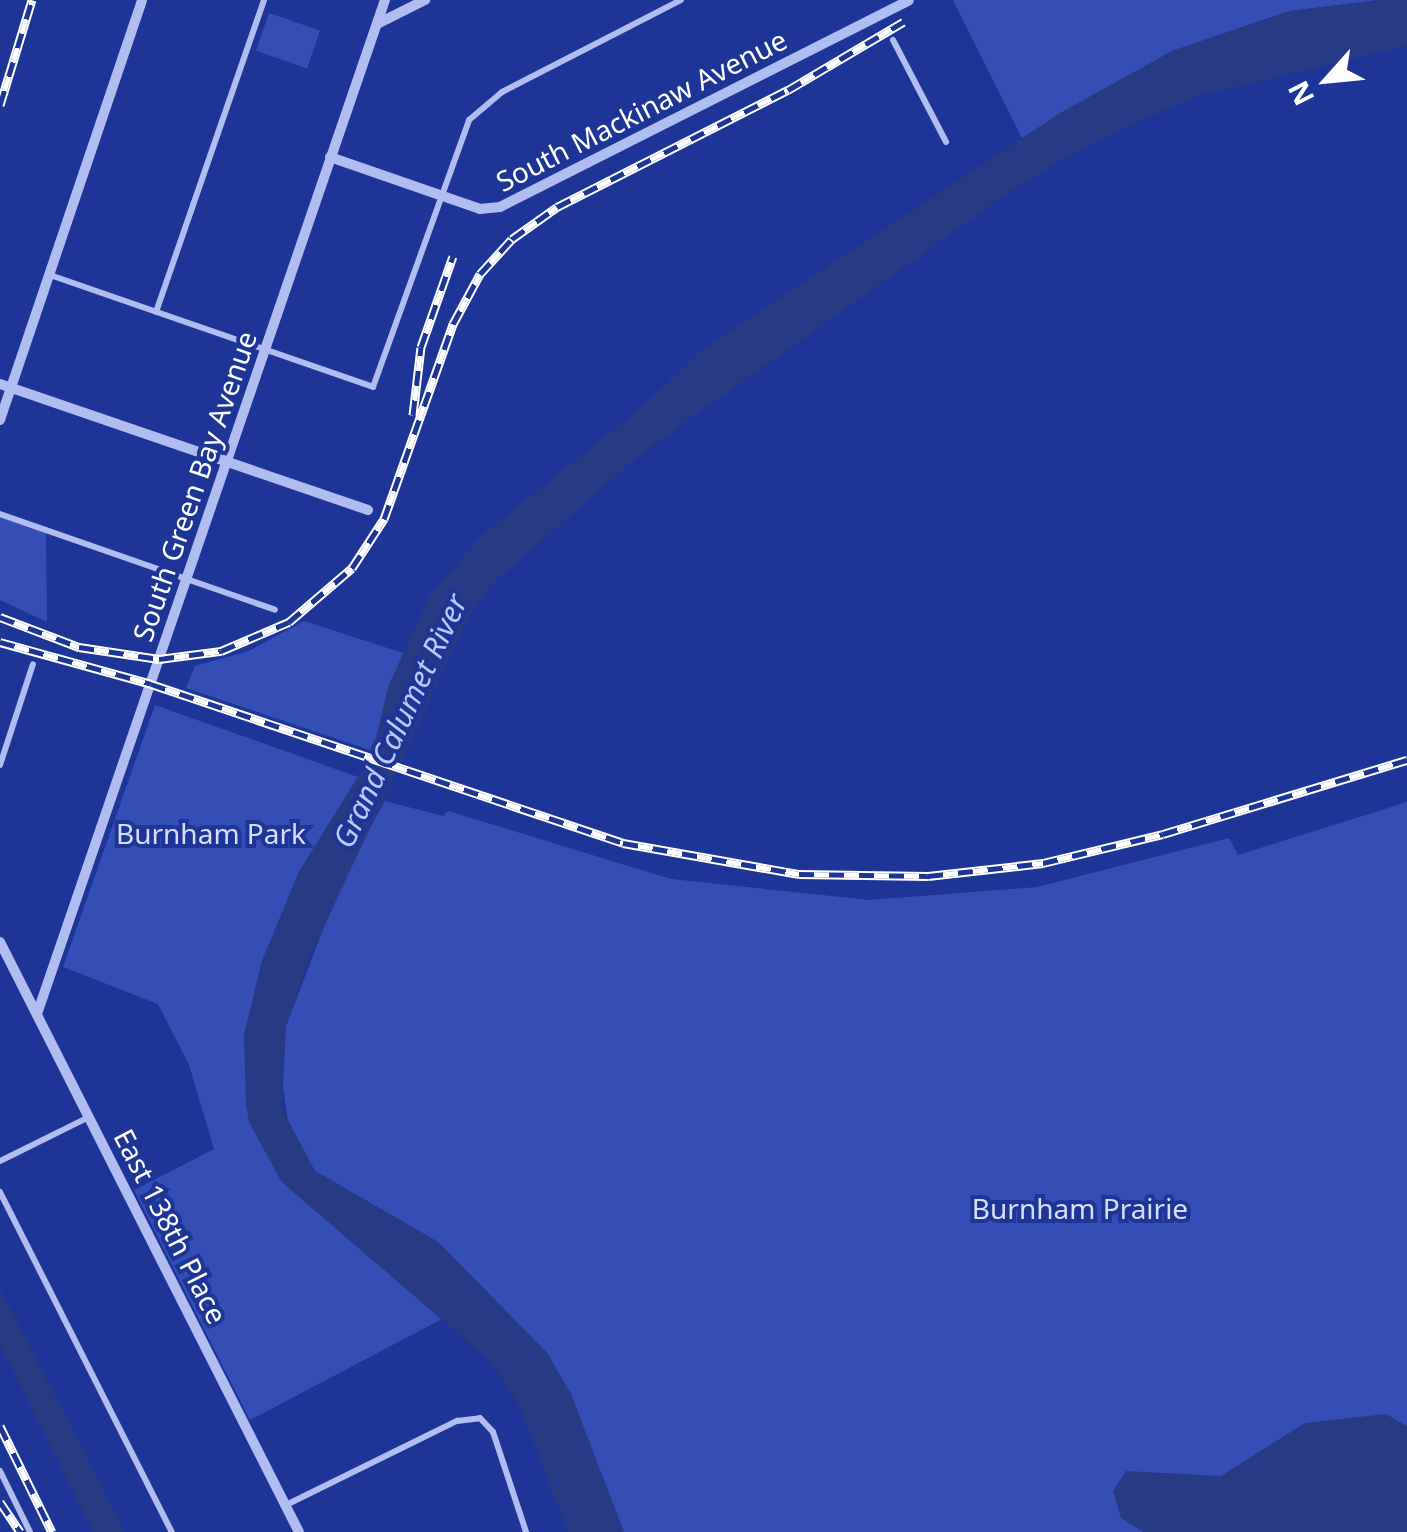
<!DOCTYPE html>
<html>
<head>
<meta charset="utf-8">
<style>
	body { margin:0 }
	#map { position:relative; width:1407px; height:1532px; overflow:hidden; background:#1c3596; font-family:"Noto Sans",sans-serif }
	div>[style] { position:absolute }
	.green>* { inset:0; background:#334fb5; transform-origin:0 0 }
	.water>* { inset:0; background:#273a84 }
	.lane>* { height:6px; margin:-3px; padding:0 3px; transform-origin:3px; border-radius:3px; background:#afbdf0 }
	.street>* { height:10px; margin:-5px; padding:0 5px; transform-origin:5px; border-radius:5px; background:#afbdf0 }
	.rail>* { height:9px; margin-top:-4.5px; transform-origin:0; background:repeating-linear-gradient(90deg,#1c3596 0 15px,#fff 0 30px); box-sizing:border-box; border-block:2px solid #fff }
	span { translate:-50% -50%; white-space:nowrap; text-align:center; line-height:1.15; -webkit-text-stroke:8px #1c3596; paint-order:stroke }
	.street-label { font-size:28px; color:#fff }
	.park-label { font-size:28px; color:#d6defb }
	.water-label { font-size:30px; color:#bbc9f6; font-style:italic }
	.north { position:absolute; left:1277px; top:30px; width:100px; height:100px; -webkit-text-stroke:8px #1c3596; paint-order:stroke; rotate:243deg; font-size:28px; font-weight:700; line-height:40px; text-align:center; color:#fff }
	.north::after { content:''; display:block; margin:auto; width:35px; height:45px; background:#fff; clip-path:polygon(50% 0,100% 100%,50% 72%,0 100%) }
</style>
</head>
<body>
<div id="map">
	<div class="green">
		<div style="clip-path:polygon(953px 0,1379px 0,1290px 11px,1172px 51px,1022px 138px)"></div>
		<div style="left:269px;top:13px;width:54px;height:40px;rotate:19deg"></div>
		<div style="clip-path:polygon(0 517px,46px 533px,47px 622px,0 600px)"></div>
		<div style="clip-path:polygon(304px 621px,406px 654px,389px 685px,373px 751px,186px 688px,195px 666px,249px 651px)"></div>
		<div style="clip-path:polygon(155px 705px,358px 777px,299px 872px,262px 961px,244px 1036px,249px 1122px,282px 1182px,442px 1319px,250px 1420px,134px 1190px,214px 1149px,189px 1065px,158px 1004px,63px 967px)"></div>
		<div style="clip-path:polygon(385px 801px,443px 816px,448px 811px,671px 879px,869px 900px,1037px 887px,1229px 838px,1238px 855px,1407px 802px,1407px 1532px,624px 1532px,548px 1354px,438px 1242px,315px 1171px,289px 1130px,281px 1072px,286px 1026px,346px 870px)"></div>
	</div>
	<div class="water">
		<div style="clip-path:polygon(1379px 0,1407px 0,1407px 46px,1194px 97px,1085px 147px,1017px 187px,642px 453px,491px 585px,467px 620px,308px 961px,286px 1026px,282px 1109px,315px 1171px,438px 1242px,548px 1354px,571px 1394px,624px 1532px,568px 1532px,519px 1405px,492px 1363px,282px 1182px,249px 1122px,246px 1105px,244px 1036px,262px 961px,299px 872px,372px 754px,389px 685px,429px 596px,481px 536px,641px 408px,701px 351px,1060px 113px,1172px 51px,1290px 11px)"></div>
		<div style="clip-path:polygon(0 1288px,125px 1532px,93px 1532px,0 1345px)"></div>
		<div style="clip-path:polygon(1386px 1414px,1407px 1426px,1407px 1532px,1144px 1532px,1121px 1518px,1113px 1491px,1126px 1471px,1221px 1476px,1305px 1423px)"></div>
	</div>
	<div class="lane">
		<div style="left:893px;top:40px;width:115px;rotate:62.5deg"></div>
		<div style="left:50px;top:275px;width:342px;rotate:19.1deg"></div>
		<div style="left:373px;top:387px;width:284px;rotate:-70.2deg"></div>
		<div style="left:469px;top:120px;width:43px;rotate:-40.3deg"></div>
		<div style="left:502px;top:92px;width:201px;rotate:-27.2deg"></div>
		<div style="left:156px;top:312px;width:330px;rotate:-70.9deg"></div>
		<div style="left:0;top:514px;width:291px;rotate:19.2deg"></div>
		<div style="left:0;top:765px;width:106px;rotate:-71.9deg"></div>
		<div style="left:0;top:1161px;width:99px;rotate:-26.3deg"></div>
		<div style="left:0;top:1192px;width:381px;rotate:63.2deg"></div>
		<div style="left:0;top:1471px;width:68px;rotate:63.8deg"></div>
		<div style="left:286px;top:1505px;width:191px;rotate:-26.2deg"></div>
		<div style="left:457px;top:1421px;width:23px;rotate:-7deg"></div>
		<div style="left:480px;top:1418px;width:19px;rotate:47deg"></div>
		<div style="left:493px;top:1432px;width:105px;rotate:71.7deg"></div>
	</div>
	<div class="street">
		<div style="left:377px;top:24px;width:54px;rotate:-26.6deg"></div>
		<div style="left:330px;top:157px;width:159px;rotate:19.1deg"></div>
		<div style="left:480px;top:209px;width:20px;rotate:-6deg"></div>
		<div style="left:500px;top:207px;width:458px;rotate:-26.8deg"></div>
		<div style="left:0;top:384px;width:389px;rotate:18.9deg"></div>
		<div style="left:0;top:420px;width:443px;rotate:-71.3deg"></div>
		<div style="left:0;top:942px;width:661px;rotate:63.13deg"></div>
		<div style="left:37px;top:1014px;width:1072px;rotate:-71.06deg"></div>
	</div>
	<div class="rail">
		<div style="left:0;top:105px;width:110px;rotate:-73.1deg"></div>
		<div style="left:413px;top:415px;width:68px;rotate:-83.3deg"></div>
		<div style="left:421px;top:347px;width:96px;rotate:-70.6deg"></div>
		<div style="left:0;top:617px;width:85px;rotate:20.8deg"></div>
		<div style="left:79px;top:647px;width:81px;rotate:8.5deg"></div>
		<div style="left:159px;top:659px;width:63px;rotate:-7.4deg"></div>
		<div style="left:221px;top:651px;width:74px;rotate:-23.1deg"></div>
		<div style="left:289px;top:622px;width:83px;rotate:-40.6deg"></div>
		<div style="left:352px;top:568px;width:59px;rotate:-56.9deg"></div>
		<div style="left:384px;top:519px;width:207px;rotate:-70.5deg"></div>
		<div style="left:453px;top:324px;width:57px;rotate:-61.6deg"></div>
		<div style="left:480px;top:274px;width:47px;rotate:-47.6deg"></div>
		<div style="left:512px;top:239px;width:55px;rotate:-35.4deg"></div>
		<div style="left:557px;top:207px;width:259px;rotate:-26.9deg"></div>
		<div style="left:788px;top:90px;width:134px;rotate:-30.6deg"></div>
		<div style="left:0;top:642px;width:157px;rotate:15.5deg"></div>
		<div style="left:151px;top:684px;width:498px;rotate:18.6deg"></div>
		<div style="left:623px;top:843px;width:179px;rotate:10deg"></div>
		<div style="left:799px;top:874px;width:129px;rotate:0.9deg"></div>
		<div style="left:928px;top:876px;width:116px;rotate:-6.4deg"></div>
		<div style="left:1043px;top:863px;width:123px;rotate:-13.6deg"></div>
		<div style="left:1163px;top:834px;width:255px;rotate:-16.9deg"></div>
		<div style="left:0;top:1426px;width:118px;rotate:63.9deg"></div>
		<div style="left:0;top:1502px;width:36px;rotate:56deg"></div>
	</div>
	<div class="street-label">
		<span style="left:641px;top:110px;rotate:-27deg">South Mackinaw Avenue</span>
		<span style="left:194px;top:486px;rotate:-71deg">South Green Bay Avenue</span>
		<span style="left:171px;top:1226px;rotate:63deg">East 138th Place</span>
	</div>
	<div class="park-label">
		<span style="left:211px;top:833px">Burnham Park</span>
		<span style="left:1080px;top:1208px">Burnham Prairie</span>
	</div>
	<div class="water-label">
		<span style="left:400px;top:721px;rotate:-65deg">Grand Calumet River</span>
	</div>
	<div class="north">N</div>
</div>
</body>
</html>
